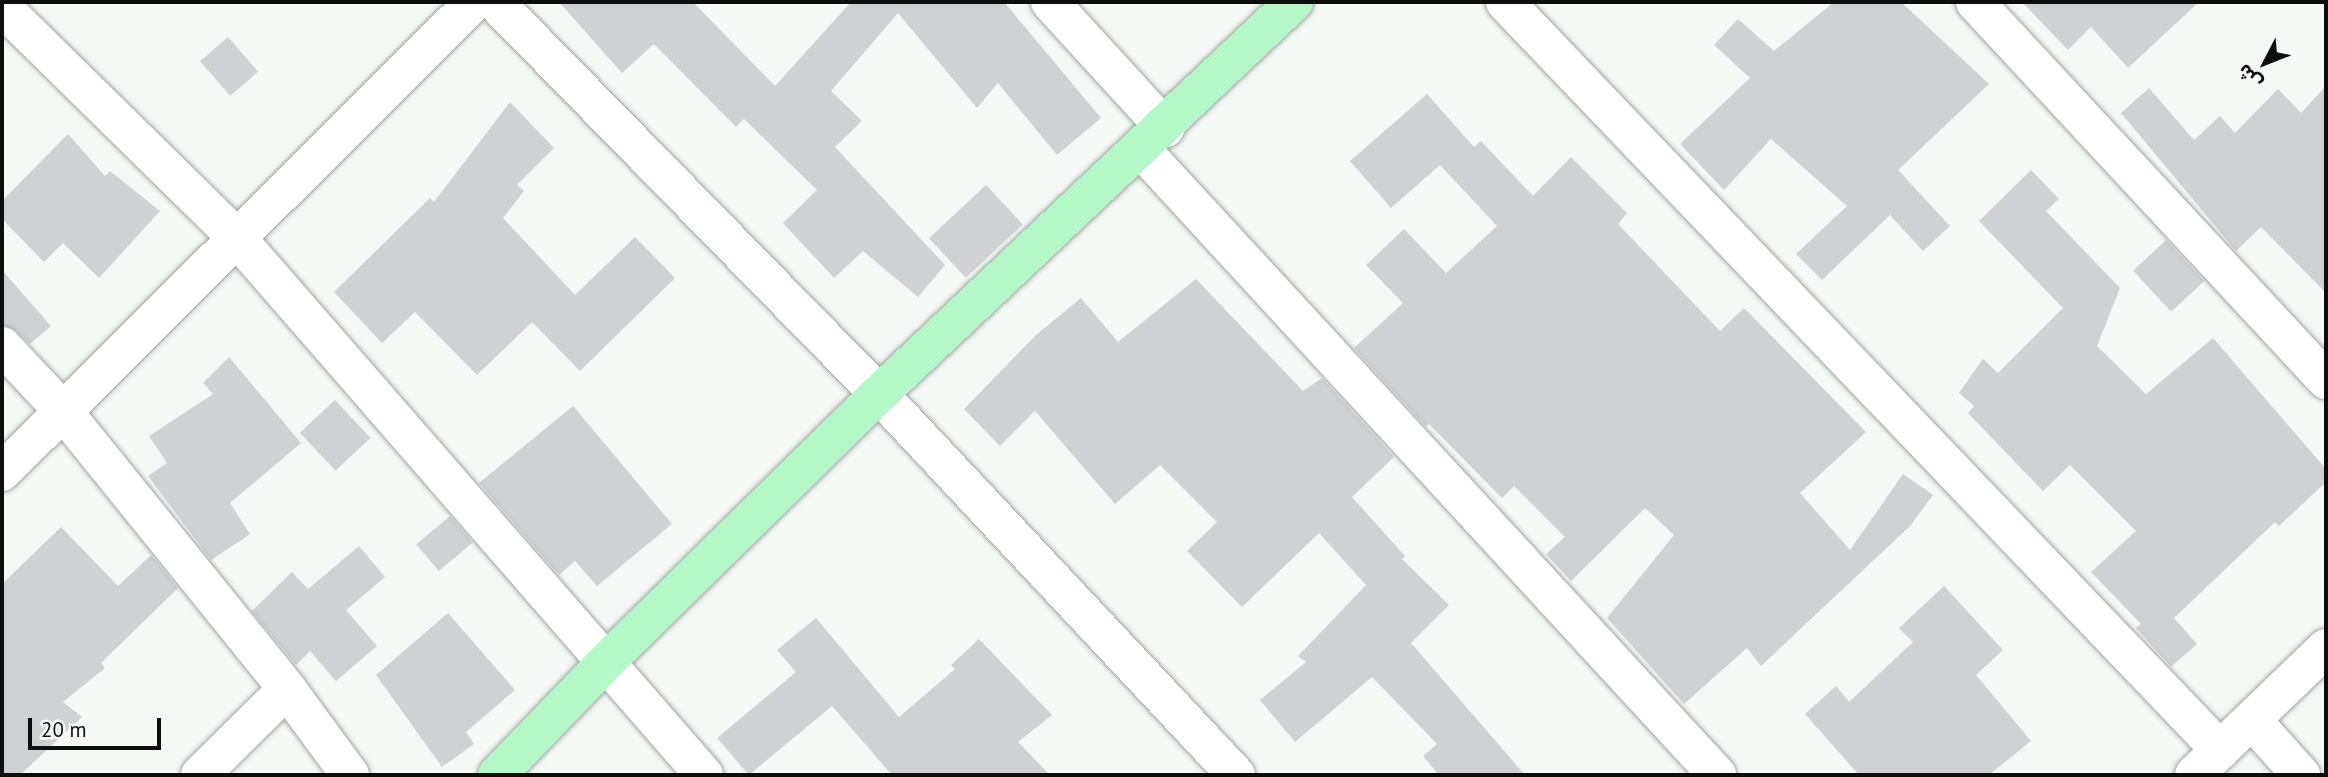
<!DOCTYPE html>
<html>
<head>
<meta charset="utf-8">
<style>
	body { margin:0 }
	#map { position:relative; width:2328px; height:777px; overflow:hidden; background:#f4f9f5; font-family:"PT Sans","Noto Sans Arabic",sans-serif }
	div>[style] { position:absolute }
	.building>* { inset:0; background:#cfd1d5; transform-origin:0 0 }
	.roads { filter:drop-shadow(0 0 2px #a1a5a2) drop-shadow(0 0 2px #a1a5a2) }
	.minor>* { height:38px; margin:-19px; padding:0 19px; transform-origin:19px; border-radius:19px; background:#fff }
	.major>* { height:38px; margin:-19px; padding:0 19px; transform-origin:19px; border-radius:19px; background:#b4f8c7 }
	span { translate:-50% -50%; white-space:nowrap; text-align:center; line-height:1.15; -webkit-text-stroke:5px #f4f9f5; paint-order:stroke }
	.frame { position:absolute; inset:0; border:4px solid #0d0e0d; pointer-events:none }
	.north { position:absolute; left:2230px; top:28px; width:70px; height:70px; -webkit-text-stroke:5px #f4f9f5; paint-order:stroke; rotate:228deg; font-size:19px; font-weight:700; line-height:28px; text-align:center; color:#0d0e0d }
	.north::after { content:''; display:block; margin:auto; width:24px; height:32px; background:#0d0e0d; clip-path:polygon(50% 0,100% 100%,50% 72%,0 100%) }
	.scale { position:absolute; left:28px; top:718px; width:133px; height:32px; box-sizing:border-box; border:4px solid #0d0e0d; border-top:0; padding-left:9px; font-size:21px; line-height:24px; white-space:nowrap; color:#0d0e0d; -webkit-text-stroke:5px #f4f9f5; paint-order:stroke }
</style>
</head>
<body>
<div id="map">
	<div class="building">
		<div style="clip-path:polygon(559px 2px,693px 2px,775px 86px,851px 2px,1004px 2px,1101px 118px,1057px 155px,998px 83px,977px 108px,898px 13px,831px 91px,862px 121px,835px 147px,945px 265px,918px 297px,863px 251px,834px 278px,783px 223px,817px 190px,744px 119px,736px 127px,654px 44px,622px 73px)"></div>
		<div style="clip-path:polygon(1834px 2px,1901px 2px,1989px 84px,1898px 170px,1950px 226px,1923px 251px,1890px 215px,1822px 280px,1796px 254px,1847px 206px,1771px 139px,1724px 190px,1680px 144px,1750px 78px,1714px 45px,1738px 19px,1774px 51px)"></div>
		<div style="clip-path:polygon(2022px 2px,2199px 2px,2128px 68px,2091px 27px,2068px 50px)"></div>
		<div style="left:228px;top:37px;width:46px;height:37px;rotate:49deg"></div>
		<div style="clip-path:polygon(2326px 86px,2326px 293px,2261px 227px,2236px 251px,2121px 113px,2149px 88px,2194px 140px,2220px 116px,2235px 133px,2278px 89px,2301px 113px)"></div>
		<div style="clip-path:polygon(1427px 94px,1474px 147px,1481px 141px,1533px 196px,1571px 157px,1627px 213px,1618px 224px,1720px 331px,1744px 308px,1866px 432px,1800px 493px,1850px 550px,1903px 474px,1933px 495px,1910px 526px,1761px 666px,1747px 648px,1684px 704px,1607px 618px,1674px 535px,1645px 508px,1571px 581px,1546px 554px,1565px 537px,1514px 486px,1502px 498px,1429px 424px,1426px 427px,1354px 348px,1403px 303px,1366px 265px,1404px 229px,1446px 273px,1497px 226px,1440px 165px,1391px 208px,1350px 161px)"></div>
		<div style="clip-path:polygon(510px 102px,554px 148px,517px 185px,524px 191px,503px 218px,575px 295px,635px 237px,675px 278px,580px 371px,532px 322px,477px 375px,415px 312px,382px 343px,334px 292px,430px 198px,434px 202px)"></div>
		<div style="clip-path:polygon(68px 134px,105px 176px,110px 171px,160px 211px,99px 278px,63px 243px,44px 262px,2px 219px,2px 201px)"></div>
		<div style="clip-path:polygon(2031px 170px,2059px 199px,2046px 211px,2120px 288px,2097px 346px,2146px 394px,2213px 338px,2326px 469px,2326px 482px,2279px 526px,2275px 522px,2174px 618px,2197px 644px,2171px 667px,2136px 628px,2141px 624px,2091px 572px,2136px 531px,2070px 465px,2043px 491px,1968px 413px,1974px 406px,1959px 393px,1983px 359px,1998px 373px,2063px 308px,1979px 221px)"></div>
		<div style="left:986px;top:185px;width:54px;height:78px;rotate:47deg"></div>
		<div style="left:2166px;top:240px;width:56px;height:45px;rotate:47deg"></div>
		<div style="clip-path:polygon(2px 270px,51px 326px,30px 344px,17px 331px,2px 325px)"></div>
		<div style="clip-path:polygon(1196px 279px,1303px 391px,1322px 378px,1394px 457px,1352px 497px,1405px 556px,1402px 559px,1449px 605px,1411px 643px,1525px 775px,1439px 775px,1423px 756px,1437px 744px,1372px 677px,1295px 742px,1260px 700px,1306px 662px,1298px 656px,1366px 585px,1319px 533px,1242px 607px,1187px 551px,1217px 522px,1160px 465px,1115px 504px,1035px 411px,1000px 446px,964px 409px,1036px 335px,1081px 298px,1118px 342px)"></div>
		<div style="clip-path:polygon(229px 357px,301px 443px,230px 503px,250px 534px,211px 560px,148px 476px,167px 463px,149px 436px,213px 394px,203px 383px)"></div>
		<div style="left:335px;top:400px;width:52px;height:48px;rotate:47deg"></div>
		<div style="clip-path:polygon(573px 406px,672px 524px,597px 586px,575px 561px,559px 575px,479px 483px)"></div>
		<div style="left:450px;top:516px;width:35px;height:44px;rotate:50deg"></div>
		<div style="clip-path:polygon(61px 527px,118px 586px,151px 555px,178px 588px,101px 663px,105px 668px,63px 702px,82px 717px,20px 775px,2px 775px,2px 584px)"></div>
		<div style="clip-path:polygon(359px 546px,385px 577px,346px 610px,377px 646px,336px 681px,310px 651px,296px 665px,252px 611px,292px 572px,308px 589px)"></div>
		<div style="clip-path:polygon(1944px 586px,2003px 650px,1976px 675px,2031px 741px,1989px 775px,1859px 775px,1805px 714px,1836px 686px,1849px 702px,1913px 642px,1899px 628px)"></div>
		<div style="clip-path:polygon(448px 613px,515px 690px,466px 732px,474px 744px,442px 767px,376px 675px)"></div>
		<div style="clip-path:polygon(816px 618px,899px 717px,955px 669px,951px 665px,979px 639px,1052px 715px,1018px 742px,1050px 775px,892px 775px,832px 706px,749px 775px,717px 738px,796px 672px,777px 650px)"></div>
	</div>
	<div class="roads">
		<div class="minor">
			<div style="left:495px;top:2px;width:549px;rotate:45.59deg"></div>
			<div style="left:879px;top:394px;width:522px;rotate:46.86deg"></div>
			<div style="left:1050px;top:2px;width:171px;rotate:47.6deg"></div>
			<div style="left:1505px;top:2px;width:1035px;rotate:46.29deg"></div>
			<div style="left:1975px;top:2px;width:516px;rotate:47.12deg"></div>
			<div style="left:2px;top:7px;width:328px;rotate:44.5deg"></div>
			<div style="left:236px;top:237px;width:713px;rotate:48.98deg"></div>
			<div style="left:1141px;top:149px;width:851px;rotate:47.38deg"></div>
			<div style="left:2px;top:346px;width:89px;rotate:46.8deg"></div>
			<div style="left:63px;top:411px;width:357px;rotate:51.1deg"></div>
			<div style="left:287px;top:689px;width:107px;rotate:53.8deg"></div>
			<div style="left:2px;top:472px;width:666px;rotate:-44.88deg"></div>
			<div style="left:2252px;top:720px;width:74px;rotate:48.3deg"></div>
			<div style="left:200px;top:775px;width:122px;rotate:-44.7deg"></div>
			<div style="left:2194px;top:775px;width:183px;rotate:-43.9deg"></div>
		</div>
		<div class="major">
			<div style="left:497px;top:775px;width:157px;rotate:-46deg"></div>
			<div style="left:606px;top:662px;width:383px;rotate:-44.5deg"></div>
			<div style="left:879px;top:394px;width:571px;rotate:-43.37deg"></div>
		</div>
	</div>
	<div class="frame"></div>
	<div class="north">ش</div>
	<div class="scale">20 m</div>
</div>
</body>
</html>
